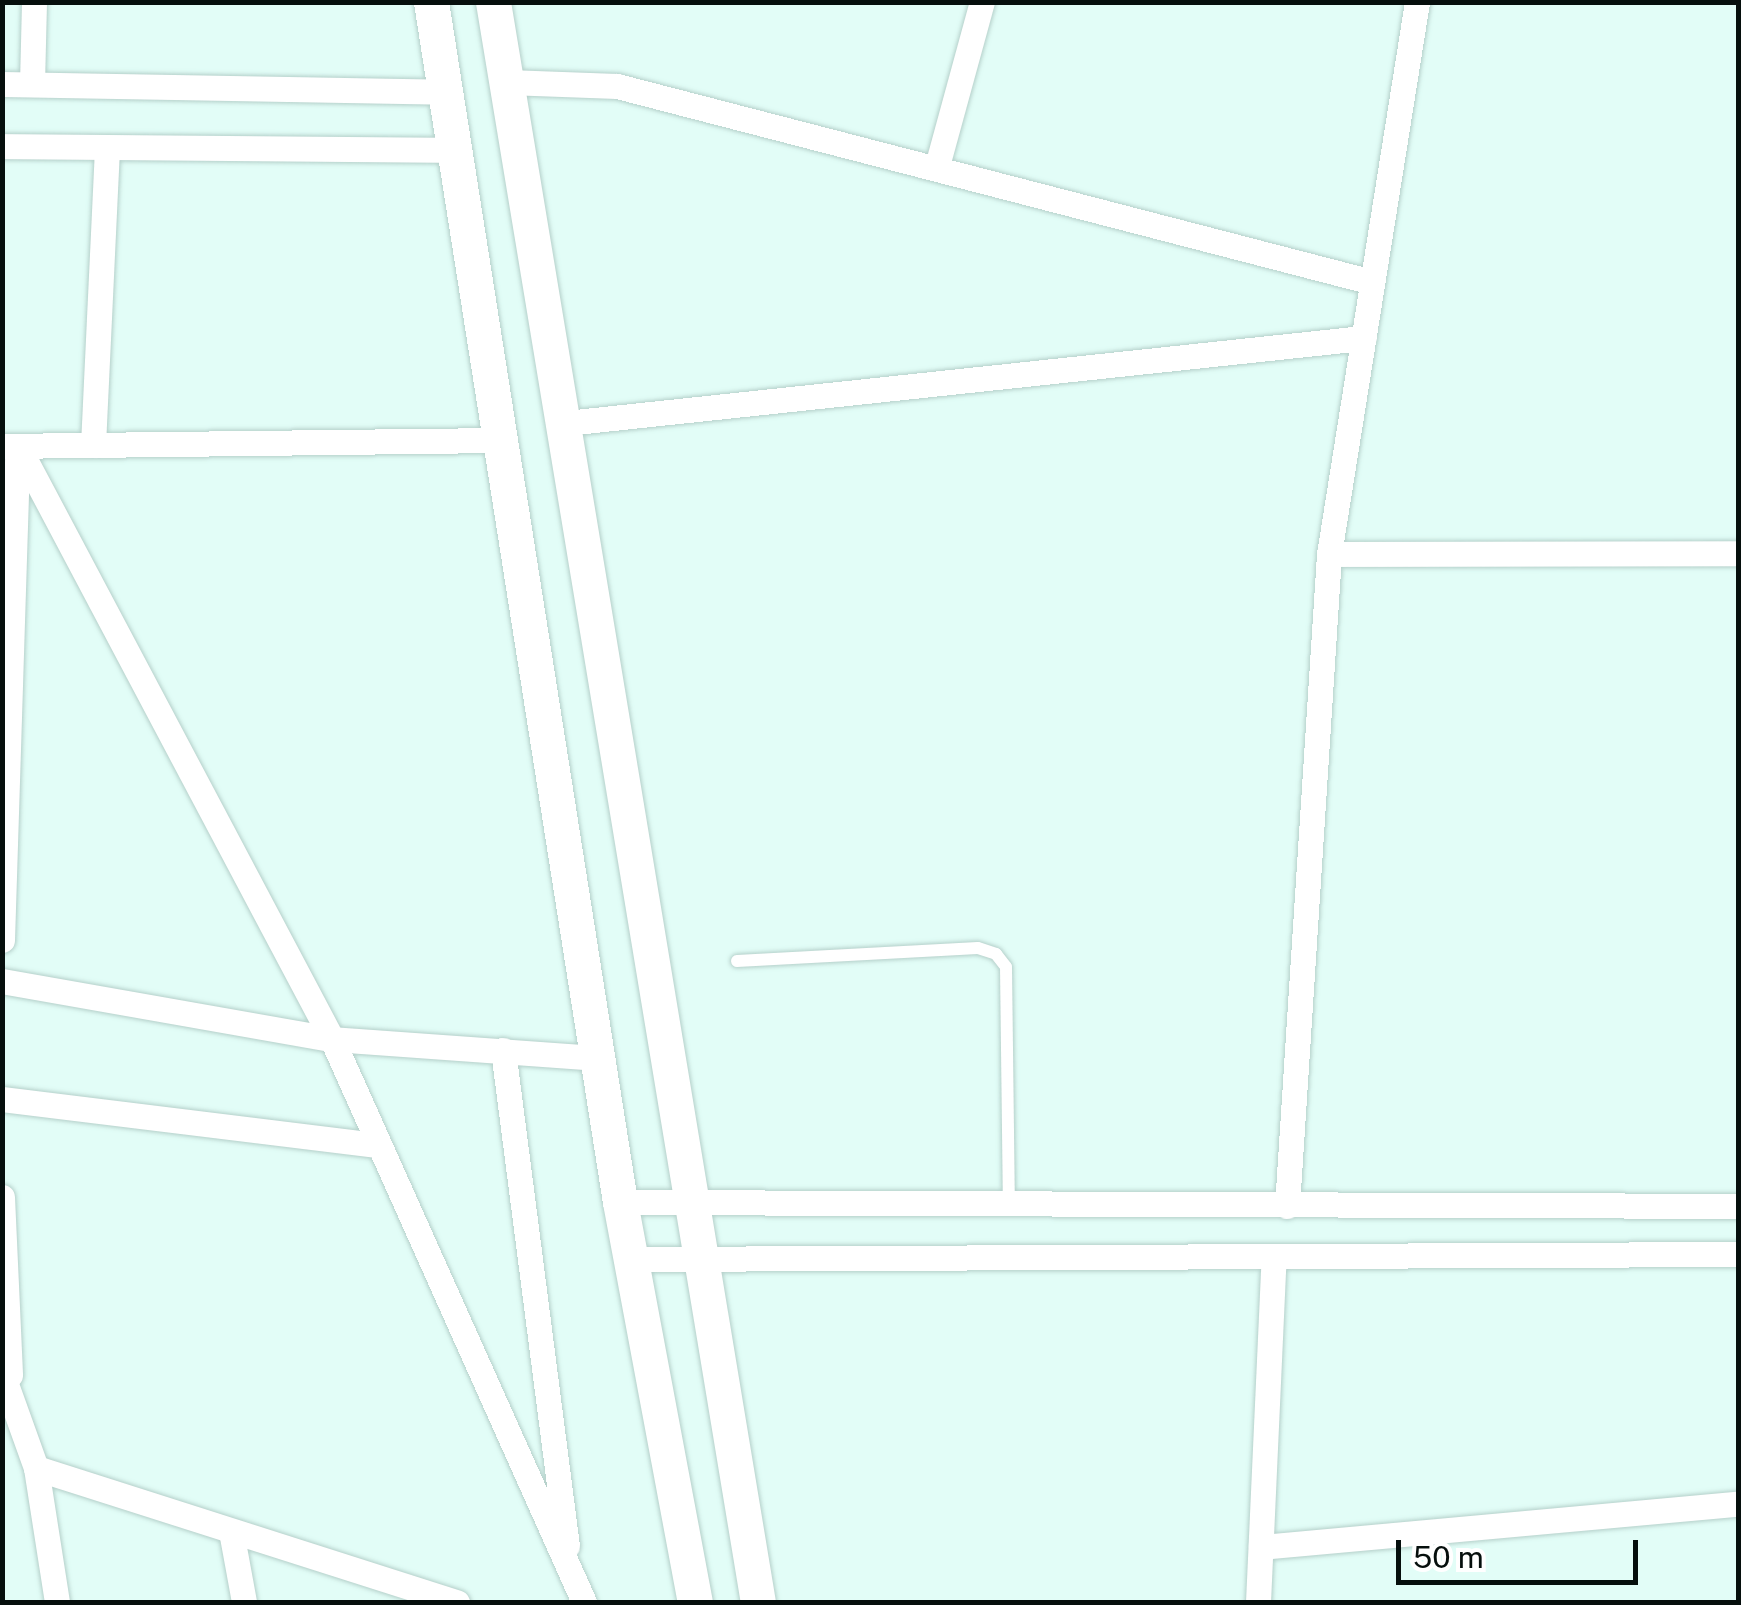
<!DOCTYPE html>
<html>
<head>
<meta charset="utf-8">
<style>
	body { margin:0 }
	#map { position:relative; width:1741px; height:1605px; overflow:hidden; background:#e2fdf7; font-family:"Public Sans",sans-serif }
	div>[style] { position:absolute }
	.roads { filter:drop-shadow(0 0 2px #b5d0ca) drop-shadow(0 0 2px #b5d0ca) }
	.service>* { height:12px; margin:-6px; padding:0 6px; transform-origin:6px; border-radius:6px; background:#fff }
	.minor>* { height:25px; margin:-12.5px; padding:0 12.5px; transform-origin:12.5px; border-radius:12.5px; background:#fff }
	.secondary>* { height:35px; margin:-17.5px; padding:0 17.5px; transform-origin:17.5px; border-radius:17.5px; background:#fff }
	span { translate:-50% -50%; white-space:nowrap; text-align:center; line-height:1.15; -webkit-text-stroke:8px #fff; paint-order:stroke }
	.frame { position:absolute; inset:0; border:5px solid #060f0d; pointer-events:none }
	.scale { position:absolute; left:1396px; top:1540px; width:242px; height:45px; box-sizing:border-box; border:5px solid #060f0d; border-top:0; padding-left:12px; font-size:30px; line-height:35px; white-space:nowrap; color:#060f0d; -webkit-text-stroke:8px #fff; paint-order:stroke }
</style>
</head>
<body>
<div id="map">
	<div class="roads">
		<div class="service">
			<div style="left:737px;top:961px;width:241px;rotate:-3.1deg"></div>
			<div style="left:978px;top:948px;width:19px;rotate:18deg"></div>
			<div style="left:996px;top:954px;width:16px;rotate:52deg"></div>
			<div style="left:1006px;top:967px;width:238px;rotate:89.3deg"></div>
		</div>
		<div class="minor">
			<div style="left:507px;top:82px;width:110px;rotate:2.1deg"></div>
			<div style="left:617px;top:86px;width:780px;rotate:14.55deg"></div>
			<div style="left:2px;top:84px;width:443px;rotate:1deg"></div>
			<div style="left:32px;top:84px;width:82px;rotate:-88.6deg"></div>
			<div style="left:2px;top:146px;width:453px;rotate:0.5deg"></div>
			<div style="left:937px;top:166px;width:170px;rotate:-74.7deg"></div>
			<div style="left:566px;top:423px;width:802px;rotate:-6.09deg"></div>
			<div style="left:93px;top:445px;width:298px;rotate:-87.3deg"></div>
			<div style="left:2px;top:446px;width:501px;rotate:-0.69deg"></div>
			<div style="left:18px;top:446px;width:671px;rotate:62.1deg"></div>
			<div style="left:332px;top:1039px;width:617px;rotate:65.89deg"></div>
			<div style="left:1329px;top:554px;width:409px;rotate:-0.1deg"></div>
			<div style="left:2px;top:940px;width:489px;rotate:-88.2deg"></div>
			<div style="left:2px;top:981px;width:335px;rotate:10deg"></div>
			<div style="left:332px;top:1039px;width:269px;rotate:4.1deg"></div>
			<div style="left:503px;top:1050px;width:500px;rotate:82.65deg"></div>
			<div style="left:2px;top:1099px;width:380px;rotate:7deg"></div>
			<div style="left:2px;top:1197px;width:178px;rotate:87.4deg"></div>
			<div style="left:620px;top:1202px;width:1118px;rotate:0.2deg"></div>
			<div style="left:1287px;top:1206px;width:653px;rotate:-86.31deg"></div>
			<div style="left:1329px;top:554px;width:559px;rotate:-80.94deg"></div>
			<div style="left:637px;top:1259px;width:1101px;rotate:-0.26deg"></div>
			<div style="left:2px;top:1373px;width:101px;rotate:70.3deg"></div>
			<div style="left:36px;top:1468px;width:442px;rotate:17.7deg"></div>
			<div style="left:36px;top:1468px;width:136px;rotate:81.1deg"></div>
			<div style="left:231px;top:1531px;width:72px;rotate:79.6deg"></div>
			<div style="left:1261px;top:1547px;width:479px;rotate:-5.2deg"></div>
			<div style="left:1258px;top:1602px;width:346px;rotate:-87.4deg"></div>
		</div>
		<div class="secondary">
			<div style="left:431px;top:2px;width:1215px;rotate:81.05deg"></div>
			<div style="left:620px;top:1202px;width:407px;rotate:79.4deg"></div>
			<div style="left:493px;top:2px;width:1622px;rotate:80.6deg"></div>
		</div>
	</div>
	<div class="frame"></div>
	<div class="scale">50 m</div>
</div>
</body>
</html>
